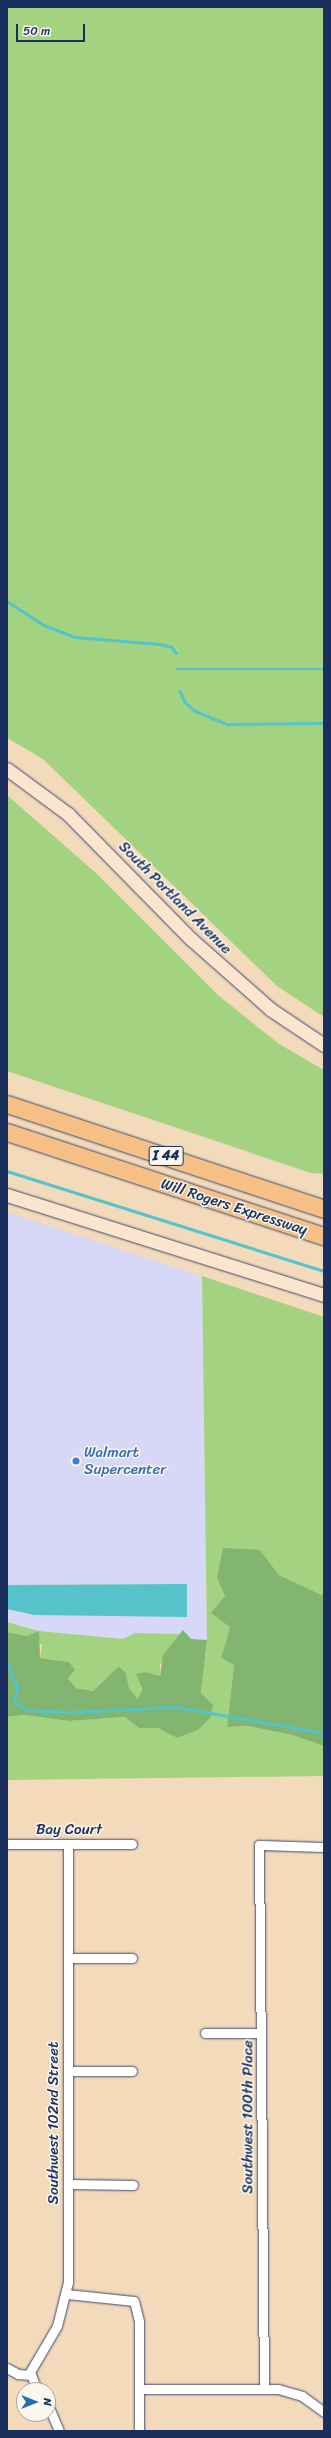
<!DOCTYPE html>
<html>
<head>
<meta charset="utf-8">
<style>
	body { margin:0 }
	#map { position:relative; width:331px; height:2438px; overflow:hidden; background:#f3dabb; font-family:Sriracha,sans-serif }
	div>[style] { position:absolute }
	.built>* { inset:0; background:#d7d7f8 }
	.green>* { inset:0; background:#a3d381 }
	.forest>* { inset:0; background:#82b56f }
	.water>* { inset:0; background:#55c3c9 }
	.stream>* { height:2.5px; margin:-1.25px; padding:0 1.25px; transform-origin:1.25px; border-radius:1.25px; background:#55c3c9 }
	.roads { filter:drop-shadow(0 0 1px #3b496c) drop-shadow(0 0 1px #3b496c) }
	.minor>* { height:9px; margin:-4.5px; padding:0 4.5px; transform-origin:4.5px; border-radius:4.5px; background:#fff }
	.secondary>* { height:13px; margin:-6.5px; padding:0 6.5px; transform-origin:6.5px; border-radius:6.5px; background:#fbe5cf }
	.motorway>* { height:17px; margin:-8.5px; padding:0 8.5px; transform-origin:8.5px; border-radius:8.5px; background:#f5bf86 }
	.dots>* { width:11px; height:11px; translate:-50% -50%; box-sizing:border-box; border:2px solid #fbf7ec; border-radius:50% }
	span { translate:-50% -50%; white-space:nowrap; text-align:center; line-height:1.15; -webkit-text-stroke:3px #fbf7ec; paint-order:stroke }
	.shield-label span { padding:1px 3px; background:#fbf7ec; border:1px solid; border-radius:3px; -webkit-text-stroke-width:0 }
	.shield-label { font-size:14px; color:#1b2f5e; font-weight:700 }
	.street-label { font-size:15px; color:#1b2f5e }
	.shop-label { font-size:15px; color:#366cbe }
	.left { translate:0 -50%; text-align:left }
	.frame { position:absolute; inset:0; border:8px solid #1b2f5e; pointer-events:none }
	.north { position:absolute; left:16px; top:2382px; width:40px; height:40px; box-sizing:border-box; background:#fbf7ec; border:1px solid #a1a7b3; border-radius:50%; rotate:90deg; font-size:11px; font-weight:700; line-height:16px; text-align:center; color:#1b2f5e }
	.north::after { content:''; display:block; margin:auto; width:14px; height:18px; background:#1f6fb2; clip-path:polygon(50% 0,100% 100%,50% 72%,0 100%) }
	.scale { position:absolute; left:16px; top:24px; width:69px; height:18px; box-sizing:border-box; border:2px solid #1b2f5e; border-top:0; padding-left:5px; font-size:12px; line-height:14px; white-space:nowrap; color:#1b2f5e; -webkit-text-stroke:3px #fbf7ec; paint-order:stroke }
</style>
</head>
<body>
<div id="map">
	<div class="built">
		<div style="clip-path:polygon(7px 1212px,202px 1276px,207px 1640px,191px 1639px,183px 1630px,180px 1634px,135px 1633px,123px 1639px,39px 1631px,7px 1622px,7px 1609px,16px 1612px,187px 1616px,187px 1584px,7px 1585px)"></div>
	</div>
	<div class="green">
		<div style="clip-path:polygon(7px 7px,324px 7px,324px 1017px,277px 986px,43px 759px,7px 738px)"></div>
		<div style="clip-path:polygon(7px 795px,97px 874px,219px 996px,279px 1044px,324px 1070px,324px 1174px,311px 1173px,7px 1071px)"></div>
		<div style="clip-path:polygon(202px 1276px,324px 1317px,324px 1596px,279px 1575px,260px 1550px,217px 1578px,225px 1596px,230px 1627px,221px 1658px,234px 1665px,227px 1727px,248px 1726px,292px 1735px,324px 1746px,324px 1776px,7px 1780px,7px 1717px,24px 1715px,69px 1721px,125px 1717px,139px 1728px,158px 1728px,177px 1738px,198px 1730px,212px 1705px,201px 1693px,207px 1640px)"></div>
		<div style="clip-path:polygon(7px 1622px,39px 1631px,123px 1639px,135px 1633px,180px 1634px,160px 1665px,160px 1676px,146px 1672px,138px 1699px,129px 1688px,126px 1673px,119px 1666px,93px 1691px,76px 1688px,68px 1678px,69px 1662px,40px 1658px,42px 1645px,27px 1636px,7px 1632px)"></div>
	</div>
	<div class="forest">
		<div style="clip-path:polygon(223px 1548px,260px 1550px,279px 1575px,324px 1596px,324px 1746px,292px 1735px,248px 1726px,227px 1727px,234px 1665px,221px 1658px,230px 1627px,211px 1613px,225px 1596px,217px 1578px)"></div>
		<div style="clip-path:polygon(183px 1630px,191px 1639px,207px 1640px,201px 1693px,213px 1705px,211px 1717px,198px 1730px,177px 1738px,158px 1728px,139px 1728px,125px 1717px,69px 1721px,24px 1715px,7px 1717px,7px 1632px,27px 1636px,39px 1631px,40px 1658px,69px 1662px,75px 1670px,68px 1678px,76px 1688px,93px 1691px,119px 1666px,126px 1673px,129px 1688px,138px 1699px,142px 1688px,136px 1674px,146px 1672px,160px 1676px,163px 1655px)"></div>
	</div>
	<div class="water">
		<div style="clip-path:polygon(187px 1584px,187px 1617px,34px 1615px,7px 1609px,7px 1585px)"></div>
	</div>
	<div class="stream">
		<div style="left:7px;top:601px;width:44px;rotate:33deg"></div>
		<div style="left:44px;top:625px;width:33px;rotate:21deg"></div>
		<div style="left:75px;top:637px;width:85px;rotate:4.7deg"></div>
		<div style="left:160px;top:644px;width:12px;rotate:14deg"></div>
		<div style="left:172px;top:647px;width:7px;rotate:56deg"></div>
		<div style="left:177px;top:669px;width:147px"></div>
		<div style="left:180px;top:691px;width:12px;rotate:66deg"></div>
		<div style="left:185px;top:702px;width:13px;rotate:42deg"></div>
		<div style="left:195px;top:711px;width:35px;rotate:22deg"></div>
		<div style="left:227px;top:724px;width:97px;rotate:-0.6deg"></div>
		<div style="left:7px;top:1171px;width:332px;rotate:17.5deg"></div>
		<div style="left:7px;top:1662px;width:28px;rotate:67deg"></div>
		<div style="left:18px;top:1688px;width:14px;rotate:107deg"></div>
		<div style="left:14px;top:1701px;width:16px;rotate:35deg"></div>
		<div style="left:27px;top:1710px;width:44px;rotate:2.6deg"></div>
		<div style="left:71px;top:1712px;width:106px;rotate:-2.7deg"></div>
		<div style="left:177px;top:1707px;width:149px;rotate:10deg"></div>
	</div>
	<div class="roads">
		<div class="minor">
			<div style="left:7px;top:1844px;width:125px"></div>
			<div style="left:68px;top:1958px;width:64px"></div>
			<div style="left:205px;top:2033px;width:56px"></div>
			<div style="left:68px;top:2071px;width:64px"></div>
			<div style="left:69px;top:2184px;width:64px;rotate:0.9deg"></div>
			<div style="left:67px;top:2294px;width:67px;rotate:6deg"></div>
			<div style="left:134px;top:2301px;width:21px;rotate:76deg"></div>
			<div style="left:139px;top:2321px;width:110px;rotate:90deg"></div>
			<div style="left:7px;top:2368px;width:13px;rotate:29deg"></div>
			<div style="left:18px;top:2374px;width:12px;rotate:5deg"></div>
			<div style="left:139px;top:2389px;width:139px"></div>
			<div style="left:278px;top:2389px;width:25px;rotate:16deg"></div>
			<div style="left:302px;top:2396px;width:27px;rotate:36deg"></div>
			<div style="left:264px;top:2389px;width:544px;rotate:-90.53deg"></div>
			<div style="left:259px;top:1845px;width:65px;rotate:1.8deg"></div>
			<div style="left:37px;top:2390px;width:19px;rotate:-111deg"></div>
			<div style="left:30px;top:2372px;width:53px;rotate:-59.6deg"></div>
			<div style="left:57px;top:2326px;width:45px;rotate:-76deg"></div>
			<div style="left:68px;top:2282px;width:438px;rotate:-90deg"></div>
			<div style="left:48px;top:2405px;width:28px;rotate:67deg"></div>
		</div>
		<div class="secondary">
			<div style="left:7px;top:769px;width:76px;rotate:36.4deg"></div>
			<div style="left:68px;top:814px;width:175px;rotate:45.5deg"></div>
			<div style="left:191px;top:939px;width:106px;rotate:41.5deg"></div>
			<div style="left:270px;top:1009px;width:65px;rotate:33.7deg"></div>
			<div style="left:7px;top:1195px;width:332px;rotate:17.5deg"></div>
		</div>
		<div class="motorway">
			<div style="left:7px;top:1104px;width:334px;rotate:18.3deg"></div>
			<div style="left:7px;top:1132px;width:334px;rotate:18.2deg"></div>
		</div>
	</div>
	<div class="dots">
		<div style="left:76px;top:1461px;background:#3f7fe0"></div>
	</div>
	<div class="shield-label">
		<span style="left:166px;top:1156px">I 44</span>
	</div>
	<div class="street-label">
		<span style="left:175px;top:898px;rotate:45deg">South Portland Avenue</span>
		<span style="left:234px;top:1207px;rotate:18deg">Will Rogers Expressway</span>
		<span style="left:69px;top:1830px">Bay Court</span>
		<span style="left:248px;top:2117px;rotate:-90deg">Southwest 100th Place</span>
		<span style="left:54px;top:2123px;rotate:-90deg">Southwest 102nd Street</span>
	</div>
	<div class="shop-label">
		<span class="left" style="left:84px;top:1461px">Walmart<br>Supercenter</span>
	</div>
	<div class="frame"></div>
	<div class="north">N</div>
	<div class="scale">50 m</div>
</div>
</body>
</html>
